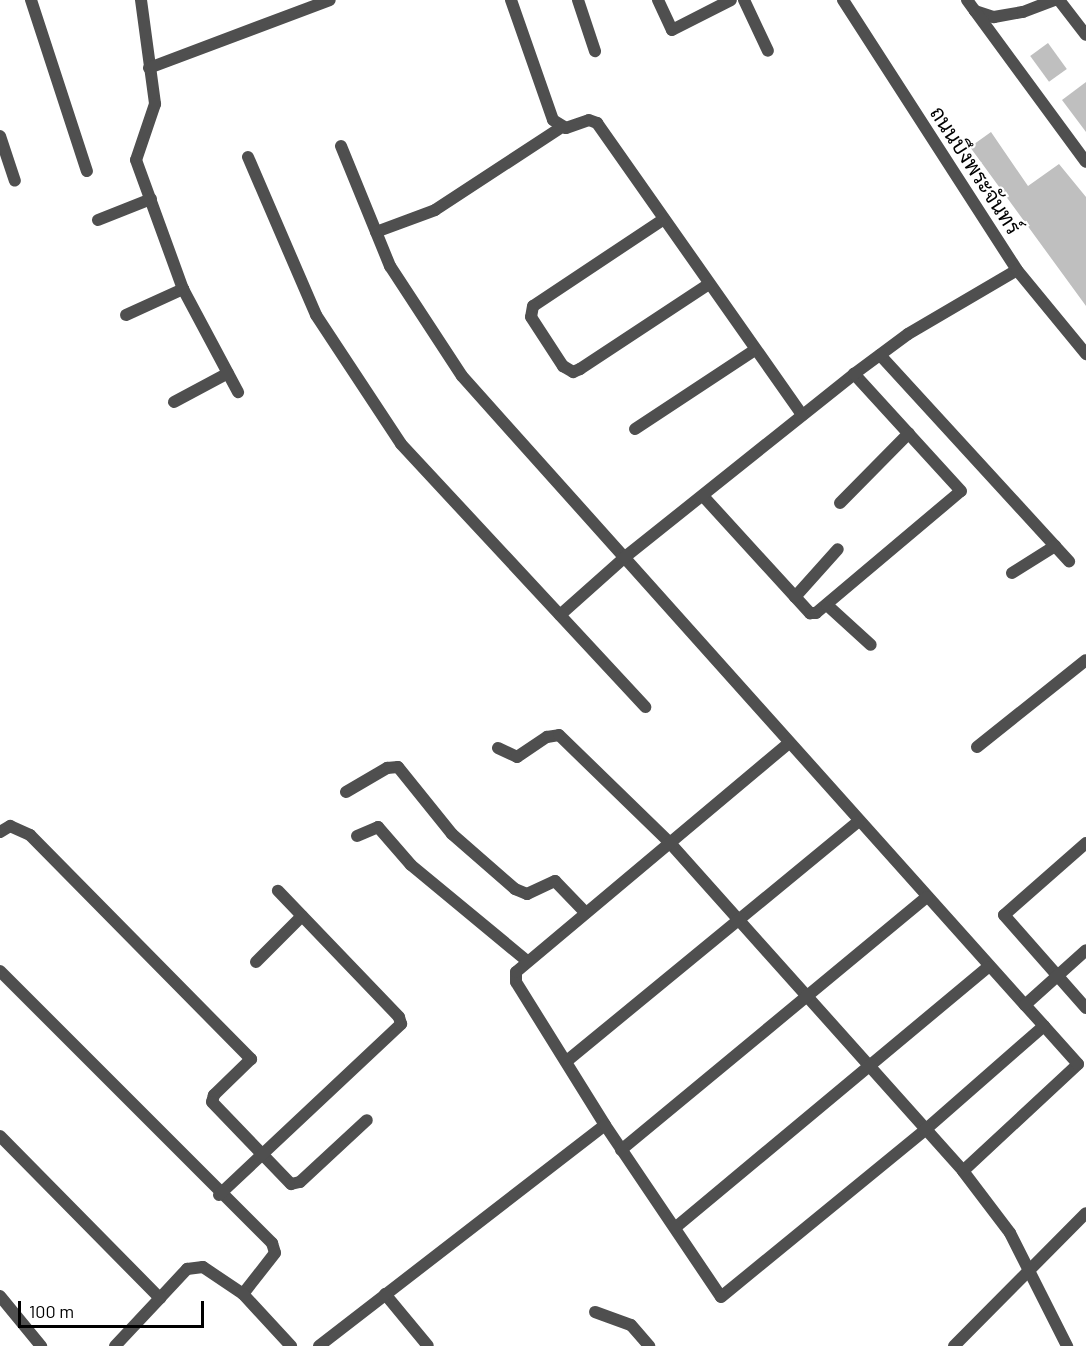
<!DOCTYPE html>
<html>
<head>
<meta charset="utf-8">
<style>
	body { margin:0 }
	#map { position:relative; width:1086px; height:1346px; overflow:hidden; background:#fff; font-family:Barlow,Sarabun,sans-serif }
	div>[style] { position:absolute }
	.building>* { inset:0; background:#bfbfbf; transform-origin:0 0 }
	.minor>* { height:12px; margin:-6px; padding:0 6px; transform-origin:6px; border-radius:6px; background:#4f4f4f }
	.tertiary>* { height:12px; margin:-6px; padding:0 6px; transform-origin:6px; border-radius:6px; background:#4f4f4f }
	span { translate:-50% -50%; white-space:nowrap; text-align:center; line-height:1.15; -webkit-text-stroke:4.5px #fff; paint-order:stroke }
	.street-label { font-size:21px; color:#000 }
	.scale { position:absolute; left:18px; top:1301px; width:186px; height:27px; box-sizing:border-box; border:3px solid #000; border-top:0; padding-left:8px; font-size:18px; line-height:21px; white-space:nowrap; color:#000; -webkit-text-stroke:4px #fff; paint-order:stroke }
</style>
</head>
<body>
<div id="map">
	<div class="building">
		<div style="left:1048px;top:43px;width:32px;height:22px;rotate:54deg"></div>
		<div style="clip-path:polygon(1086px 82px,1086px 132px,1062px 100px)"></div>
		<div style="clip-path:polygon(991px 132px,1028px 186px,1059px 164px,1086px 197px,1086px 306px,970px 147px)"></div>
	</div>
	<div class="minor">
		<div style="left:31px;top:0;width:180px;rotate:71.9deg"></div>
		<div style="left:141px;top:0;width:105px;rotate:82.3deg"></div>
		<div style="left:155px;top:104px;width:59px;rotate:108.7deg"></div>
		<div style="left:136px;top:160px;width:137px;rotate:70deg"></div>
		<div style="left:183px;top:289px;width:117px;rotate:61.9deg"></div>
		<div style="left:511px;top:0;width:127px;rotate:70.7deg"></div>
		<div style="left:553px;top:120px;width:15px;rotate:32deg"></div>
		<div style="left:566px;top:128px;width:24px;rotate:-19deg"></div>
		<div style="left:589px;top:120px;width:9px;rotate:21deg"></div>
		<div style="left:597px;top:123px;width:357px;rotate:54.9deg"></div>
		<div style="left:578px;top:0;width:54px;rotate:71.6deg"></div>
		<div style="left:658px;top:0;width:33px;rotate:65deg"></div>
		<div style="left:672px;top:30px;width:66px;rotate:-27deg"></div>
		<div style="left:744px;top:0;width:56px;rotate:64.8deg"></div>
		<div style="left:967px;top:0;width:14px;rotate:54deg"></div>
		<div style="left:975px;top:11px;width:20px;rotate:18deg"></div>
		<div style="left:994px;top:17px;width:29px;rotate:-10deg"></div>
		<div style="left:1023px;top:12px;width:34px;rotate:-21deg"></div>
		<div style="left:1059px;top:0;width:44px;rotate:52.4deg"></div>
		<div style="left:975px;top:11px;width:187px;rotate:53.7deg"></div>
		<div style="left:149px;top:68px;width:193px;rotate:-20.6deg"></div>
		<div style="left:0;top:136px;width:47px;rotate:71.6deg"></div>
		<div style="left:341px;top:146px;width:130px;rotate:67.8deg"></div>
		<div style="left:390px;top:266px;width:131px;rotate:56.8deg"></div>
		<div style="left:462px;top:376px;width:844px;rotate:48.17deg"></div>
		<div style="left:248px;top:157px;width:172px;rotate:66.7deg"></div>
		<div style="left:316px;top:315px;width:154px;rotate:56.6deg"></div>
		<div style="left:401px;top:444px;width:359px;rotate:47.1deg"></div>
		<div style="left:664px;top:219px;width:157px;rotate:146.4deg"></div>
		<div style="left:533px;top:306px;width:11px;rotate:100deg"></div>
		<div style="left:531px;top:317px;width:59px;rotate:56.9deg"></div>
		<div style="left:563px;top:366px;width:12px;rotate:31deg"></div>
		<div style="left:573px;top:372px;width:8px;rotate:-23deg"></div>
		<div style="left:580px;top:369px;width:154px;rotate:-33.4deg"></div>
		<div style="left:98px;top:220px;width:57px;rotate:-21.6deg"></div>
		<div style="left:376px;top:232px;width:63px;rotate:-20.4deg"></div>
		<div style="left:435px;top:210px;width:152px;rotate:-33.2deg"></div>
		<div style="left:126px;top:315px;width:63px;rotate:-24.5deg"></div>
		<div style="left:880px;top:355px;width:280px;rotate:47.5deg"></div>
		<div style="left:174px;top:402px;width:61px;rotate:-28.2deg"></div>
		<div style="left:635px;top:429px;width:144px;rotate:-33.4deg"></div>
		<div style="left:703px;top:496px;width:159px;rotate:47.6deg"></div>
		<div style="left:810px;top:613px;width:6px"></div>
		<div style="left:816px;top:613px;width:189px;rotate:-40.1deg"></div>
		<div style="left:961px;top:491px;width:159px;rotate:-132.4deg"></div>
		<div style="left:840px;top:503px;width:98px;rotate:-45.4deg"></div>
		<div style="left:1012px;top:573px;width:51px;rotate:-32.1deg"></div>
		<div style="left:795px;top:597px;width:64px;rotate:-48.1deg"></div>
		<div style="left:827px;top:605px;width:59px;rotate:42.3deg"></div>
		<div style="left:560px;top:615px;width:87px;rotate:-41.7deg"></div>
		<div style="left:625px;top:557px;width:293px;rotate:-38.6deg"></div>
		<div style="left:854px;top:374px;width:67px;rotate:-36.5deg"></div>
		<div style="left:908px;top:334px;width:126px;rotate:-30.4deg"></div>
		<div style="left:977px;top:747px;width:139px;rotate:-38.6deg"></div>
		<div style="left:498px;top:748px;width:21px;rotate:25deg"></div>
		<div style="left:517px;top:757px;width:36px;rotate:-34deg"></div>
		<div style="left:547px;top:737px;width:12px;rotate:-9deg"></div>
		<div style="left:559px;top:735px;width:155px;rotate:44.2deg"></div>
		<div style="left:670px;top:843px;width:440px;rotate:48.2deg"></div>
		<div style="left:963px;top:1171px;width:78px;rotate:52.8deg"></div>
		<div style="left:1010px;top:1233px;width:127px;rotate:63.2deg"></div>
		<div style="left:346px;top:792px;width:48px;rotate:-30.3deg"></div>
		<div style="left:387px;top:768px;width:11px;rotate:-5deg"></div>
		<div style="left:398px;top:767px;width:86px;rotate:51.1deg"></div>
		<div style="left:452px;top:834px;width:84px;rotate:41.1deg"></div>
		<div style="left:515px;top:889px;width:13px;rotate:23deg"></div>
		<div style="left:527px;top:894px;width:31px;rotate:-25deg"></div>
		<div style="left:555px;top:881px;width:42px;rotate:46deg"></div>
		<div style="left:0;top:832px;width:12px;rotate:-31deg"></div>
		<div style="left:10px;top:826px;width:22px;rotate:24deg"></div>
		<div style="left:30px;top:835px;width:315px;rotate:45.4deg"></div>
		<div style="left:251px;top:1059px;width:52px;rotate:135.8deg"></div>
		<div style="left:214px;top:1095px;width:7px;rotate:106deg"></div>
		<div style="left:212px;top:1102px;width:114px;rotate:46.1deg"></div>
		<div style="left:291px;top:1184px;width:9px;rotate:-13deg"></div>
		<div style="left:300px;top:1182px;width:91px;rotate:-42.8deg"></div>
		<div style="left:357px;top:836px;width:23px;rotate:-23deg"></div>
		<div style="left:378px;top:827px;width:50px;rotate:49deg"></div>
		<div style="left:411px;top:865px;width:151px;rotate:39.6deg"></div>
		<div style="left:1086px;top:843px;width:109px;rotate:138.7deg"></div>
		<div style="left:1004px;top:915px;width:124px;rotate:48.6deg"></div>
		<div style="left:256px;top:962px;width:65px;rotate:-45deg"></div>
		<div style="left:0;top:971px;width:385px;rotate:45deg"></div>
		<div style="left:272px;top:1243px;width:10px;rotate:73deg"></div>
		<div style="left:275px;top:1253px;width:52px;rotate:128deg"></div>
		<div style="left:568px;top:1060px;width:375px;rotate:-39.4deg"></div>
		<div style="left:605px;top:1125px;width:168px;rotate:-121.9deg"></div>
		<div style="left:516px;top:982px;width:10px;rotate:-90deg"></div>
		<div style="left:516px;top:972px;width:355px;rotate:-40deg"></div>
		<div style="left:0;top:1136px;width:228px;rotate:45.4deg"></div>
		<div style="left:160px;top:1298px;width:40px;rotate:-47deg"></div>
		<div style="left:187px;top:1269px;width:16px;rotate:-7deg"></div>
		<div style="left:203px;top:1267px;width:48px;rotate:34deg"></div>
		<div style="left:243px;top:1294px;width:71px;rotate:47.3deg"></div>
		<div style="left:621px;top:1150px;width:397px;rotate:-39.6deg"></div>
		<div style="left:963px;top:1171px;width:157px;rotate:-42.9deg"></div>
		<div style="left:1078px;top:1064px;width:51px;rotate:-131.8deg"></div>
		<div style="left:219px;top:1195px;width:250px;rotate:-43.2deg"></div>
		<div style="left:401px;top:1024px;width:7px;rotate:-106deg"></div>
		<div style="left:399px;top:1017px;width:175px;rotate:-133.8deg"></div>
		<div style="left:676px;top:1227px;width:406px;rotate:-39.8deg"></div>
		<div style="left:385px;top:1294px;width:67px;rotate:50.4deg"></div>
		<div style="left:0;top:1296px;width:65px;rotate:50.6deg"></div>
		<div style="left:595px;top:1312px;width:38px;rotate:20deg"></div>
		<div style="left:631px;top:1325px;width:28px;rotate:49deg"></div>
		<div style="left:115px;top:1346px;width:66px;rotate:-46.8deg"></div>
		<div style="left:319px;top:1346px;width:361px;rotate:-37.7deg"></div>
		<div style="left:605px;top:1125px;width:207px;rotate:56deg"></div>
		<div style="left:721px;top:1297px;width:264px;rotate:-39.3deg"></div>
		<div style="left:925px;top:1130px;width:158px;rotate:-41.2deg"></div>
		<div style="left:1044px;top:1026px;width:28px;rotate:-132deg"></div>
		<div style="left:1025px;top:1005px;width:82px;rotate:-42deg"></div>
		<div style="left:954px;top:1346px;width:187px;rotate:-45.2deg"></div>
	</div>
	<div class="tertiary">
		<div style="left:843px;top:0;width:321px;rotate:57.2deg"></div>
		<div style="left:1017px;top:270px;width:109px;rotate:50.6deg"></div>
	</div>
	<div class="street-label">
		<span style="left:976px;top:170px;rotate:57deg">ถนนบึงพระจันทร์</span>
	</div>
	<div class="scale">100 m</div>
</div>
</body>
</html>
